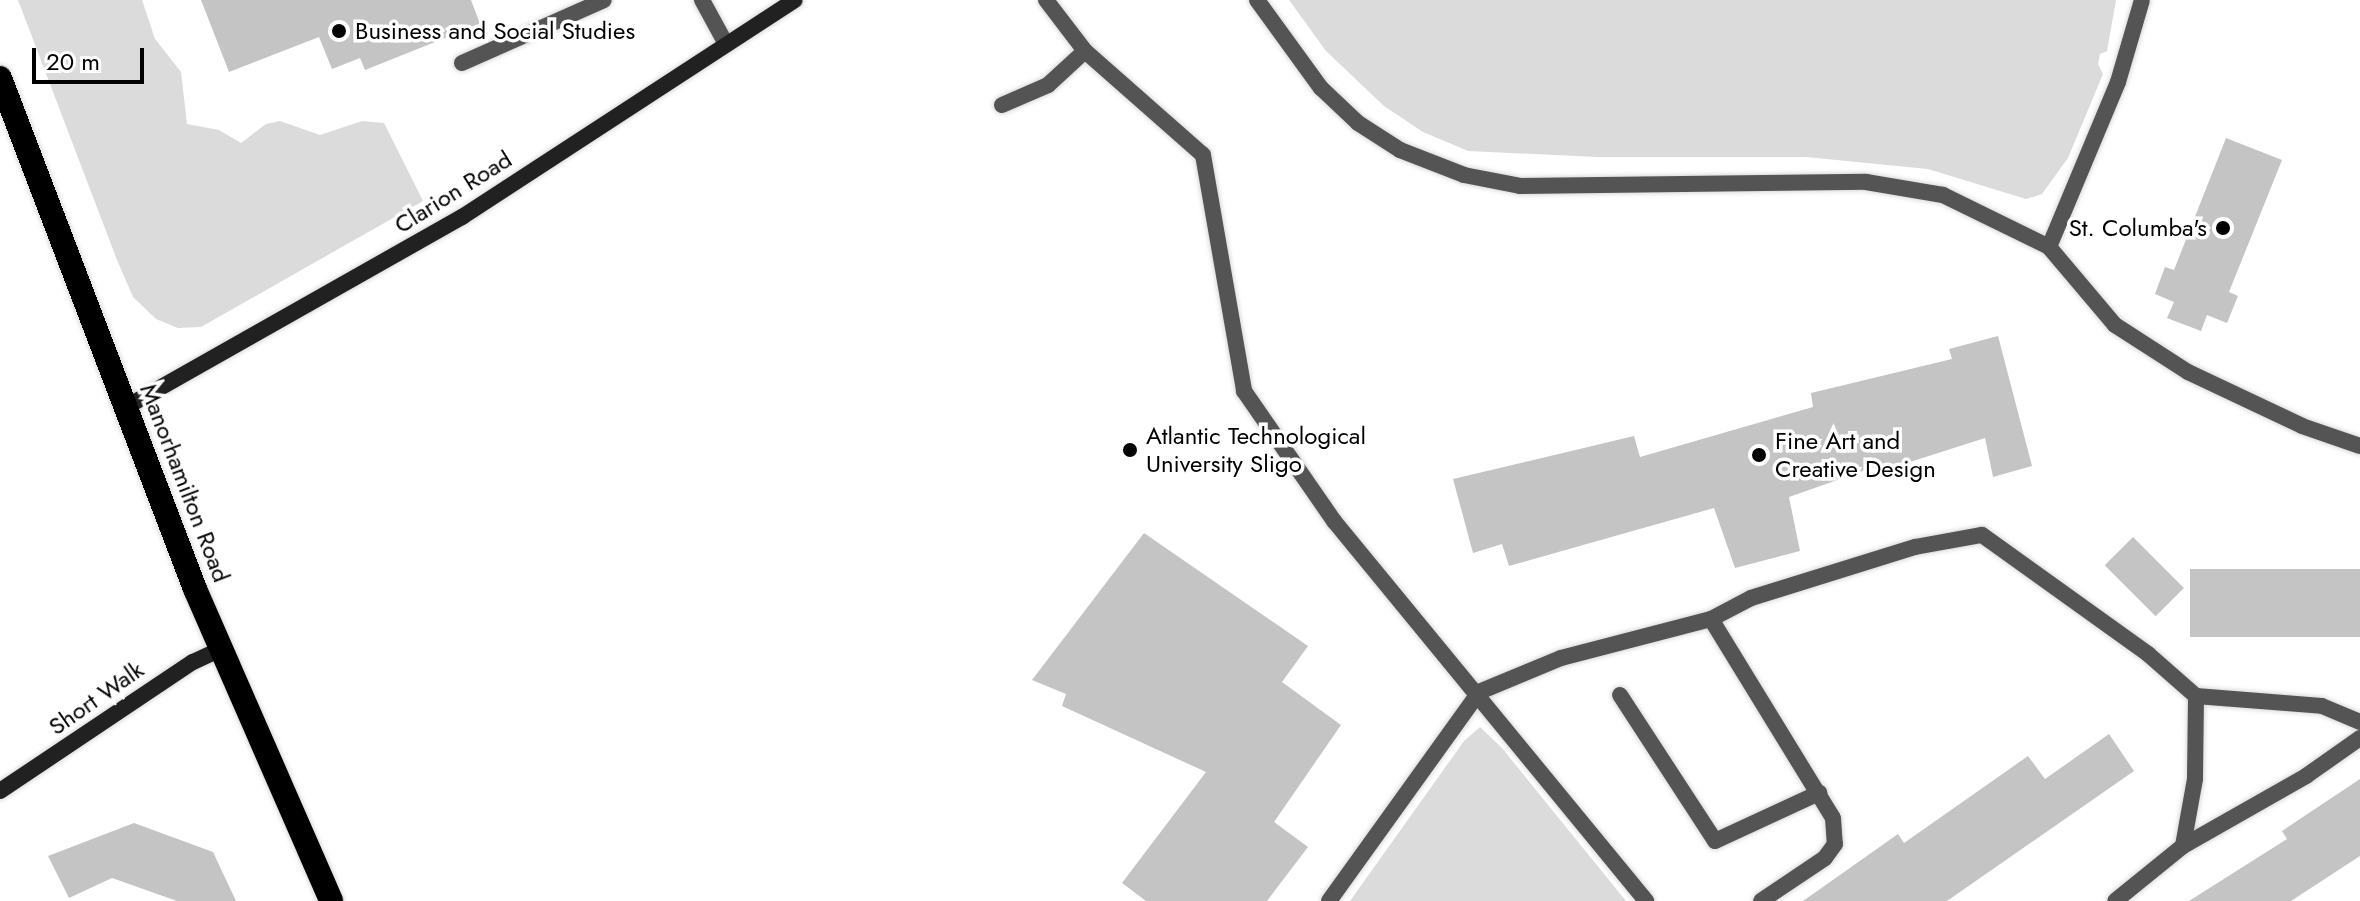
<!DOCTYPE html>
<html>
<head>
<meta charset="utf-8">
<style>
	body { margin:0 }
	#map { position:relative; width:2360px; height:901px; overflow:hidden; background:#fff; font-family:Jost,sans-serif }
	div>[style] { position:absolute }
	.green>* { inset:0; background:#dbdbdb }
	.building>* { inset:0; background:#c4c4c4; transform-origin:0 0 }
	.roads { filter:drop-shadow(0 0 2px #dbdbdb) drop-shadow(0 0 2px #dbdbdb) }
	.lane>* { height:16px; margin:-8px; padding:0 8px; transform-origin:8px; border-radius:8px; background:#545454 }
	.street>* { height:16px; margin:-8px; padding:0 8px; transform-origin:8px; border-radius:8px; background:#545454 }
	.secondary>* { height:16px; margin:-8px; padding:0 8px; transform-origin:8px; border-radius:8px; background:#212121 }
	.highway>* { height:24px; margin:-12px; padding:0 12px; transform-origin:12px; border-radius:12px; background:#000 }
	.dots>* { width:22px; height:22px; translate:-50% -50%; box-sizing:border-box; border:4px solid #fff; border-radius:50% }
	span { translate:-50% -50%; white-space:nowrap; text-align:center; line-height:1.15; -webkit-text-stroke:7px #fff; paint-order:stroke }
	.poi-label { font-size:24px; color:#000 }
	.left { translate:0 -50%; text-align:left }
	.right { translate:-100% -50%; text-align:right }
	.street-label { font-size:24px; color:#000 }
	.scale { position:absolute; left:32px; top:48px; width:112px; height:36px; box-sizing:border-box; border:4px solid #000; border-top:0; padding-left:10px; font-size:24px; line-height:28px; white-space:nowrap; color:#000; -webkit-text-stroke:6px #fff; paint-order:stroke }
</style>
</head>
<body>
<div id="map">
	<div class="green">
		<div style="clip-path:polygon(18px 0,142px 0,155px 39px,181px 72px,187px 124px,219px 130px,241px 143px,266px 124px,280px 121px,320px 135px,362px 121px,384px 123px,423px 201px,201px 327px,178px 328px,156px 319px,133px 297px,117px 260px)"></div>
		<div style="clip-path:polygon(1289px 0,2116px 0,2107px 51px,2100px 54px,2098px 64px,2103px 74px,2068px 158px,2042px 194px,2026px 199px,1928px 169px,1806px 157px,1597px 157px,1468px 151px,1423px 132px,1384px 106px,1326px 51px)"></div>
		<div style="clip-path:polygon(1480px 727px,1502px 748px,1626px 901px,1350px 901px,1464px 741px)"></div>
	</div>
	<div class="building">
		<div style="clip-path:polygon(201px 0,471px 0,480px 24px,365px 70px,360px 58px,332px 69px,319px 37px,229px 72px)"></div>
		<div style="clip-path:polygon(2226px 138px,2282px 160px,2229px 292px,2238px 296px,2227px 323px,2207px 315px,2201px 331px,2167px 318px,2174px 302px,2155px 294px,2165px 267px,2174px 270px)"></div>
		<div style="clip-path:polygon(1998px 336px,2032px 466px,1993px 477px,1985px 438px,1885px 470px,1883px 464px,1789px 497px,1800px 551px,1735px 568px,1714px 508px,1509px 566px,1502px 544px,1473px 553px,1453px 479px,1634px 436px,1640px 457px,1813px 407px,1811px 393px,1952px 359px,1949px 349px)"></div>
		<div style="clip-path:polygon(1144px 533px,1308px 646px,1282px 682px,1341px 725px,1274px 822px,1308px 847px,1267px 901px,1146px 901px,1122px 883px,1206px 772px,1062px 706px,1066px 694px,1032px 680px)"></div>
		<div style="left:2133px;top:537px;width:72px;height:40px;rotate:45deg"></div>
		<div style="left:2360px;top:569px;width:68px;height:170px;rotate:90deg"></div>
		<div style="clip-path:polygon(2109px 734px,2134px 771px,1947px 901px,1803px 901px,1898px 834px,1904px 843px,2028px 756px,2045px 779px)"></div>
		<div style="clip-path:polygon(2360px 779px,2360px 856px,2291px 901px,2189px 901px,2287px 839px,2282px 831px)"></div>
		<div style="clip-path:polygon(134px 823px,213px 852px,236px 901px,177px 901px,112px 878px,69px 898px,48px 856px)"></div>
	</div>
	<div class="roads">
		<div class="lane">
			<div style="left:702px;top:0;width:50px;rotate:61.4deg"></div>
			<div style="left:1046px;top:0;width:64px;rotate:52.6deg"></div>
			<div style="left:1085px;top:51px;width:157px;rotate:41.4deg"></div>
			<div style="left:1203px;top:155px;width:240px;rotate:80.1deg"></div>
			<div style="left:1244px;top:391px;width:158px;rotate:55.3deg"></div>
			<div style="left:1334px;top:521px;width:492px;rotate:50.6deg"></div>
			<div style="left:1257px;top:0;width:109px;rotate:54deg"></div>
			<div style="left:1321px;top:88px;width:51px;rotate:43.4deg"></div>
			<div style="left:1358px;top:123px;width:50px;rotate:32.7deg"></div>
			<div style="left:1400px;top:150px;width:69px;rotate:21.3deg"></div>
			<div style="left:1464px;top:175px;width:57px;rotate:11.1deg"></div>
			<div style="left:1520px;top:186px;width:346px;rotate:-0.7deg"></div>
			<div style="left:1866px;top:182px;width:78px;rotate:9.6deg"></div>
			<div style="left:1943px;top:195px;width:118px;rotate:26.1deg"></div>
			<div style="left:2049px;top:247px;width:102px;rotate:49.8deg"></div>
			<div style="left:2115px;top:325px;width:87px;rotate:32.8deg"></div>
			<div style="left:2188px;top:372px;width:126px;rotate:25.3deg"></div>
			<div style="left:2302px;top:426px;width:61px;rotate:19deg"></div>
			<div style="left:462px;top:63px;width:155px;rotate:-23.9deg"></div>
			<div style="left:2049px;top:247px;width:179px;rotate:-67.3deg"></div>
			<div style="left:2118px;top:82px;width:85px;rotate:-73.7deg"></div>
			<div style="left:1711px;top:619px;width:233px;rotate:58.5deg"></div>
			<div style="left:1833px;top:818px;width:26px;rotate:86deg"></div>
			<div style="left:1835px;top:844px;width:17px;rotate:126deg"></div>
			<div style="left:1825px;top:858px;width:77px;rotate:146.1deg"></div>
			<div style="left:1620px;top:695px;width:174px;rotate:56.9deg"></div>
			<div style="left:1715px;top:841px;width:115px;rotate:-24.8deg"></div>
			<div style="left:2196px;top:696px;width:126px;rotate:4.5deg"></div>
			<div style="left:2322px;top:706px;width:41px;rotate:22.8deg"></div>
			<div style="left:2183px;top:846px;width:142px;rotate:-29.6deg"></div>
			<div style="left:2306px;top:776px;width:66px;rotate:-35.1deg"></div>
			<div style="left:1329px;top:901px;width:257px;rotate:-54.3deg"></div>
			<div style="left:1479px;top:692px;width:89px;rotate:-22.5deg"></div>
			<div style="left:1561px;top:658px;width:155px;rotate:-14.6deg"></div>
			<div style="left:1711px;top:619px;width:45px;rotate:-27.7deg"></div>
			<div style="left:1751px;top:598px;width:172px;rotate:-17.3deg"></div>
			<div style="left:1915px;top:547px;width:68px;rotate:-10.2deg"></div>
			<div style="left:1982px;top:535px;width:204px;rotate:35.6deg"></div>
			<div style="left:2148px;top:654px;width:64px;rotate:41.2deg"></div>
			<div style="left:2196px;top:696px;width:83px;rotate:90.7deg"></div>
			<div style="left:2195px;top:779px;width:68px;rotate:100.2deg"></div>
			<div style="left:2183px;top:846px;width:87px;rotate:141deg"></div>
		</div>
		<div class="street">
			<div style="left:1002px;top:105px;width:50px;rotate:-23.5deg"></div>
			<div style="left:1048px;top:85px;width:50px;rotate:-42.6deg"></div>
		</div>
		<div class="secondary">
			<div style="left:126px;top:407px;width:386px;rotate:-29.5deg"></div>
			<div style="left:462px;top:217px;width:397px;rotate:-33.1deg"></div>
			<div style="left:0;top:791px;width:232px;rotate:-33.8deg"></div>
			<div style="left:193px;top:662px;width:31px;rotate:-25deg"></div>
		</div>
		<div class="highway">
			<div style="left:0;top:78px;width:547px;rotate:69.11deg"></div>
			<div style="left:195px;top:589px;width:340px;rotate:66.4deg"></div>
		</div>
	</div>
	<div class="dots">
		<div style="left:339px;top:31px;background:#000"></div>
		<div style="left:2223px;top:228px;background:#000"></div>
		<div style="left:1130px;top:450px;background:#000"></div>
		<div style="left:1759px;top:455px;background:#000"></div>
	</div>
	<div class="poi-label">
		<span class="left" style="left:355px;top:31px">Business and Social Studies</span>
		<span class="right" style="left:2207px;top:228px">St. Columba's</span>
		<span class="left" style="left:1146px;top:450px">Atlantic Technological<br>University Sligo</span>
		<span class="left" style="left:1775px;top:455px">Fine Art and<br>Creative Design</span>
	</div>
	<div class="street-label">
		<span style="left:453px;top:192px;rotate:-32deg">Clarion Road</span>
		<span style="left:185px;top:483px;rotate:69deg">Manorhamilton Road</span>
		<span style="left:96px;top:698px;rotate:-35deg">Short Walk</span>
	</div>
	<div class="scale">20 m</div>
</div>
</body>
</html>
